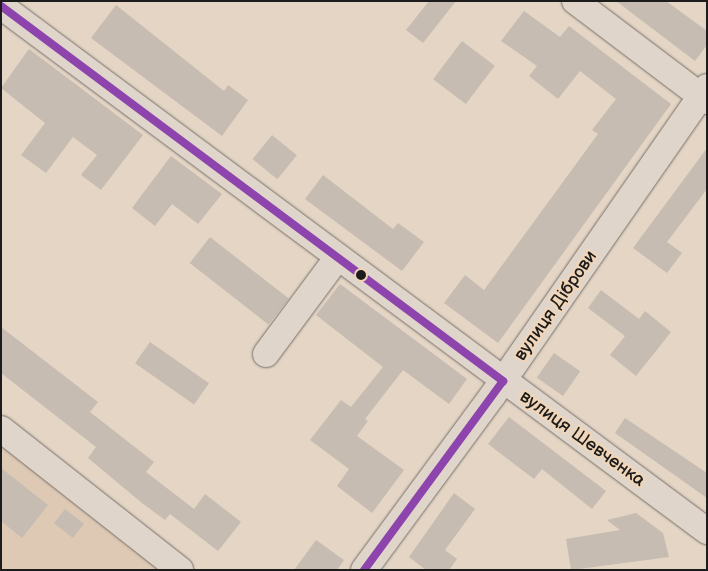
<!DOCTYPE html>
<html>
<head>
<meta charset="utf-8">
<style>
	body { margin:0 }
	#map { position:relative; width:708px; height:571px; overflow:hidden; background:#e4d5c5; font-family:"Balsamiq Sans",sans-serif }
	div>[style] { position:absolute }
	.built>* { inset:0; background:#dec9b5 }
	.building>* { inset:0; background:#c6bcb1; transform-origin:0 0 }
	.roads { filter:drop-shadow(0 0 1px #766f68) drop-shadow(0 0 1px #766f68) }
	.minor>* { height:26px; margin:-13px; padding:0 13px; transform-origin:13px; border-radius:13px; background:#dfd5ca }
	.bus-1>* { height:8px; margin:-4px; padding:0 4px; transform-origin:4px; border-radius:4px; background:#8e44ad }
	.dots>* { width:14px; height:14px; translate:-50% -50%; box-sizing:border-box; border:2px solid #f1d5b8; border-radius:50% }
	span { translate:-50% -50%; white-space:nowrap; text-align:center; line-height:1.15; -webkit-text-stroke:4.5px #f1d5b8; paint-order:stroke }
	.street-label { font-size:18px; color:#1c1c1c }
	.frame { position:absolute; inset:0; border:2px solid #1c1c1c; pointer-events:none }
</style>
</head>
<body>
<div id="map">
	<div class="built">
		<div style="clip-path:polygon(1px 444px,163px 570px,1px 570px)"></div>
	</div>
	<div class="building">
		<div style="clip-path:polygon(429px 1px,456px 1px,423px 43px,406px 30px)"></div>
		<div style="clip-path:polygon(616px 1px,666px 1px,707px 31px,707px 45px,695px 61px)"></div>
		<div style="clip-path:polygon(116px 5px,224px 91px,228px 85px,248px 100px,222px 136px,91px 38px)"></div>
		<div style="clip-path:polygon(524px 11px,560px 37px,569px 26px,671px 104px,498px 343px,444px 303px,465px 275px,484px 290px,598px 134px,592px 130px,616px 99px,580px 71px,558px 99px,529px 76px,537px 66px,501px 41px)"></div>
		<div style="left:462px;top:41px;width:41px;height:48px;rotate:37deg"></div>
		<div style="clip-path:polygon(29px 49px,143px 135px,101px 190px,81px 175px,97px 155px,73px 137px,46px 173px,21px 155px,45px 123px,1px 88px)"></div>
		<div style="left:272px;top:135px;width:32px;height:31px;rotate:39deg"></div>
		<div style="clip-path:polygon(707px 148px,707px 189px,667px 242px,682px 253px,667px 273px,633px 248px)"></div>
		<div style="clip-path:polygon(171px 156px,222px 194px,198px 224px,172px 204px,155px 226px,132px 208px)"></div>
		<div style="clip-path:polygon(323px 175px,393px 229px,398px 223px,424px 242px,402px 271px,305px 199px)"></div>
		<div style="left:210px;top:237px;width:100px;height:33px;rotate:38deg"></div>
		<div style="clip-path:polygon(340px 284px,467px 379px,449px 404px,403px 370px,365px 419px,368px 421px,357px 436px,404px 470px,372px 513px,337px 486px,349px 469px,310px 440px,341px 400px,351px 407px,383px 367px,316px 315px)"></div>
		<div style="clip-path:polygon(601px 290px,639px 319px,645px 311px,671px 332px,636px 376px,610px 355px,625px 336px,588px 308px)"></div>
		<div style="clip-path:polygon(1px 327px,98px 402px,90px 412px,154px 462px,146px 472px,194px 509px,205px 494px,241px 522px,218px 551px,170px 514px,165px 520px,142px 503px,88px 458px,96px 447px,1px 373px)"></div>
		<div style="left:150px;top:342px;width:72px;height:26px;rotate:35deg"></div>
		<div style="left:554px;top:353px;width:32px;height:30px;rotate:35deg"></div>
		<div style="clip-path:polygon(509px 417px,606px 491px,592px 509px,542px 469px,534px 479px,488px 444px)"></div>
		<div style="clip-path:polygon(625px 418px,707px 473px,707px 498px,615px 433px)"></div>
		<div style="clip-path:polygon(1px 468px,48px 505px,22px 538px,1px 521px)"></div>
		<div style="clip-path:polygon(454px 493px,475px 509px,445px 550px,457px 559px,449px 570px,426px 570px,409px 557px)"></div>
		<div style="left:65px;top:509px;width:24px;height:18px;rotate:38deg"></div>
		<div style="clip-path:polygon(636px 513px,663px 533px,669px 557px,571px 570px,566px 539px,620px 530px,607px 520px)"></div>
		<div style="clip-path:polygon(316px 540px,344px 560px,337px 570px,294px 570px)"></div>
	</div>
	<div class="roads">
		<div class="minor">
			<div style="left:575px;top:1px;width:166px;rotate:37.1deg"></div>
			<div style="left:1px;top:6px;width:880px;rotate:36.64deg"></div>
			<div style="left:266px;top:354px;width:121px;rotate:-53.4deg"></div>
			<div style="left:1px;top:429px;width:228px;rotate:38.2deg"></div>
			<div style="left:364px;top:570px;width:217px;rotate:-53.6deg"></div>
			<div style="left:493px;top:395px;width:375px;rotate:-55.2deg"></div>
		</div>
	</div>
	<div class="bus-1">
		<div style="left:1px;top:6px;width:627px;rotate:36.76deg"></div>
		<div style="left:503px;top:381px;width:235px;rotate:126.3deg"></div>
	</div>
	<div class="dots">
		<div style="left:361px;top:275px;background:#1c1c1c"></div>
	</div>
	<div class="street-label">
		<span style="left:556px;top:306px;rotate:-55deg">вулиця Діброви</span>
		<span style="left:582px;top:439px;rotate:36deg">вулиця Шевченка</span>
	</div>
	<div class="frame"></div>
</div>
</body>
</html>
